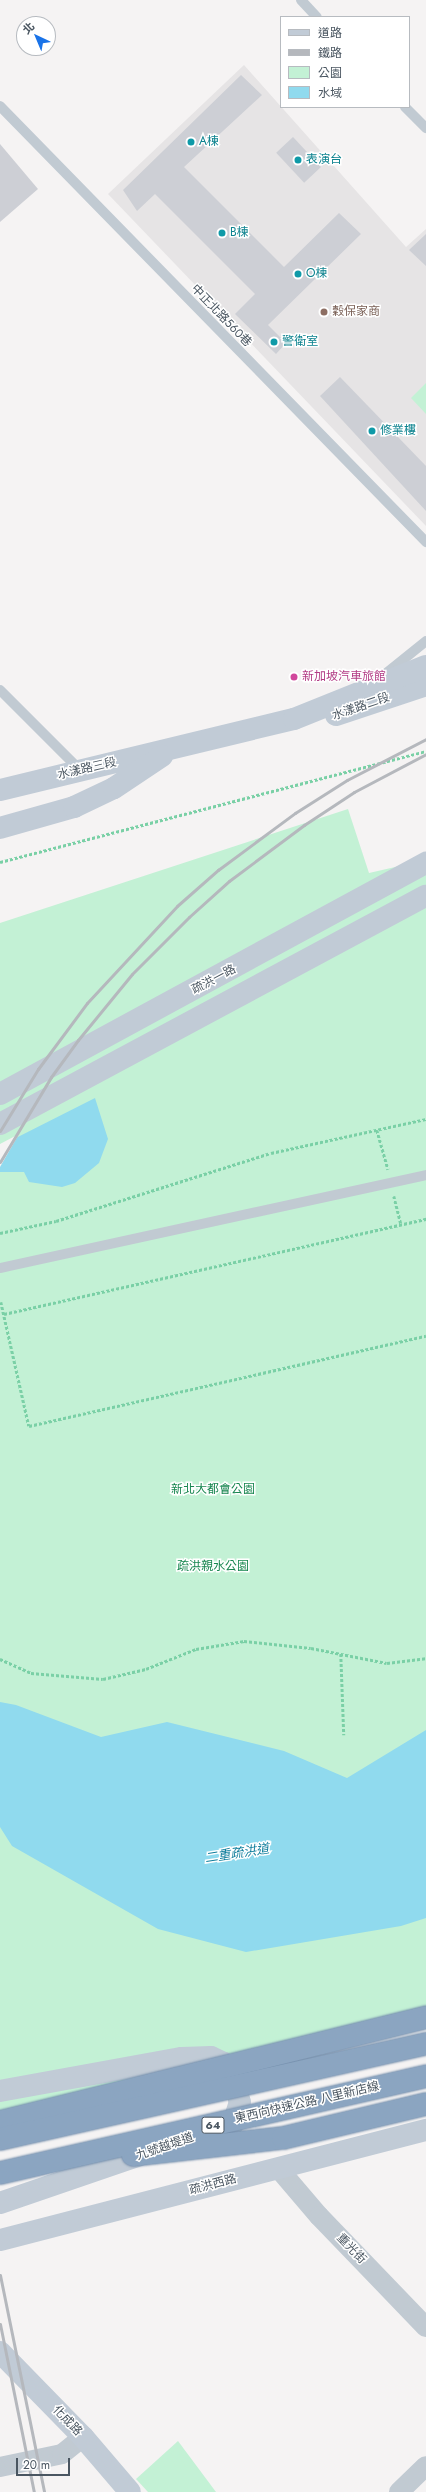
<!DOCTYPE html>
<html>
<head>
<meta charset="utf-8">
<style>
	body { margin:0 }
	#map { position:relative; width:426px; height:2492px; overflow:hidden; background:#f5f3f3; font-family:Jost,"Noto Sans TC",sans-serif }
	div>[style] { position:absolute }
	.education>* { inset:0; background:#e6e4e5 }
	.green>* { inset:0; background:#c3f1d5 }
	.water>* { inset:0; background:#90daee }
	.pier>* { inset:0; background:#f5f3f3 }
	.building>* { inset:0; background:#cdcfd5; transform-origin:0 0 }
	.path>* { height:2.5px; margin-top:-1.25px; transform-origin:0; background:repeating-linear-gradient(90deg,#7ad0a6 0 3px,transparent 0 5px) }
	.lane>* { height:10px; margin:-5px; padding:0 5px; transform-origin:5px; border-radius:5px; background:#c1cad2 }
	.street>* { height:20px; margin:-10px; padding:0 10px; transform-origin:10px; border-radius:10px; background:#c1cad2 }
	.secondary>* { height:22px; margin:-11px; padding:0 11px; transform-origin:11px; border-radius:11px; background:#c1cbd6 }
	.rail>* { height:3px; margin:-1.5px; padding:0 1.5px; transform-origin:1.5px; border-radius:1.5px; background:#b5b8bd }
	.bridges { filter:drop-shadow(0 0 1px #7690ad) drop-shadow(0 0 1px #7690ad) }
	.highway-bridge>* { height:22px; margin:-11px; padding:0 11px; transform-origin:11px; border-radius:11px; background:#8ba5c1 }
	.dots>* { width:11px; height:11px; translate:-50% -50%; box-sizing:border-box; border:2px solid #fff; border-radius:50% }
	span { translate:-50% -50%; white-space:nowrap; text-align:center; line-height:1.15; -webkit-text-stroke:3px #fff; paint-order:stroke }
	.shield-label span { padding:1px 3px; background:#fff; border:1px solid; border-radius:3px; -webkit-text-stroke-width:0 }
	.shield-label { font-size:11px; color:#4a5661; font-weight:700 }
	.culture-label { font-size:12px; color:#0d838f }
	.left { translate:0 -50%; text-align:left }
	.education-label { font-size:12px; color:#785e54 }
	.street-label { font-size:12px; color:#4a5661 }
	.hotel-label { font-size:12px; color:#b23c85 }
	.park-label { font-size:12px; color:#17864f }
	.water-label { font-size:13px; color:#0c7c9b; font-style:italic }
	.legend { position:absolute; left:280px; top:16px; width:130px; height:92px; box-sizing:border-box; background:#fff; border:1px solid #b7bbc0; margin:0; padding:5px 7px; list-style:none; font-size:12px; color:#4a5661 }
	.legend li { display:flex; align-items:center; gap:8px; height:20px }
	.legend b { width:20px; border:1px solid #b7bbc0 }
	.north { position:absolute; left:16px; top:16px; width:40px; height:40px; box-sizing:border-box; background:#fff; border:1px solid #b7bbc0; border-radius:50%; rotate:316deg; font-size:11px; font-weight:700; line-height:16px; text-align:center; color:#4a5661 }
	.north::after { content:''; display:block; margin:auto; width:14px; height:18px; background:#1a73e8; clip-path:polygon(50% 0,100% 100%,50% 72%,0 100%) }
	.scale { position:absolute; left:16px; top:2458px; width:54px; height:18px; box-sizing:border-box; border:2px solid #4a5661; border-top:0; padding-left:5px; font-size:12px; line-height:14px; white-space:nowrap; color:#4a5661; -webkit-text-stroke:3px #fff; paint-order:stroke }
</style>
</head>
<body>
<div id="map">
	<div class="education">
		<div style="clip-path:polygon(244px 65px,406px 247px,426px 229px,426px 526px,108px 194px)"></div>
	</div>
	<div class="green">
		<div style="clip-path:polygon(426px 383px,426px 414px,411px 398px)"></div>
		<div style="clip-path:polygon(348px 809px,369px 873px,426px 860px,426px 2020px,0 2127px,0 923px)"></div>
		<div style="clip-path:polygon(178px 2441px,216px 2492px,148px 2492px,136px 2479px)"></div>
	</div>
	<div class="water">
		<div style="clip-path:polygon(95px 1098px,108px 1139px,99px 1163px,75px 1183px,62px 1187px,29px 1182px,24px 1172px,0 1172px,0 1146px)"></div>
		<div style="clip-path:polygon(0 1702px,16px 1705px,101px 1737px,167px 1722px,284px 1751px,347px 1778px,426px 1730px,426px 1918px,401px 1926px,246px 1952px,158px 1929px,12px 1846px,0 1827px)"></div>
	</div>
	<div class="pier">
		<div style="clip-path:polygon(19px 1134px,0 1167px,0 1168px,0 1144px)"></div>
	</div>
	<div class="building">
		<div style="clip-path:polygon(241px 75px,262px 95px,184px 167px,284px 267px,339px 213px,361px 234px,268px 325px,286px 343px,276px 354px,235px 314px,255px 294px,155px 194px,137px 211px,123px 190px)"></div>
		<div style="left:293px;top:137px;width:41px;height:23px;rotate:47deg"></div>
		<div style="clip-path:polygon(0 144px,38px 189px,0 222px)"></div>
		<div style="clip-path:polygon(426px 234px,426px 266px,409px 250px)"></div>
		<div style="clip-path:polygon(340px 377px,426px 466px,426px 511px,320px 396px)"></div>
	</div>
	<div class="path">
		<div style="left:0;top:862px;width:440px;rotate:-14.6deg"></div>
		<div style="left:377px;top:1130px;width:41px;rotate:74.2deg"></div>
		<div style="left:394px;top:1196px;width:29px;rotate:76deg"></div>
		<div style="left:0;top:1233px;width:57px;rotate:-12.1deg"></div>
		<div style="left:56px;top:1221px;width:225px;rotate:-17.6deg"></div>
		<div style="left:271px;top:1153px;width:159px;rotate:-12.4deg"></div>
		<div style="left:1px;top:1302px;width:127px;rotate:77.3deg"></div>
		<div style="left:29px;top:1426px;width:407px;rotate:-12.8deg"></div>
		<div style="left:4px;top:1314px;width:433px;rotate:-12.7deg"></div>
		<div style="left:341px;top:1654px;width:81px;rotate:87.9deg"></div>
		<div style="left:0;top:1659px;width:34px;rotate:24deg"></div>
		<div style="left:31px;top:1673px;width:72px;rotate:4.8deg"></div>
		<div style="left:103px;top:1679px;width:44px;rotate:-13.1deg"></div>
		<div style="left:146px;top:1669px;width:54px;rotate:-21.8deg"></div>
		<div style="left:196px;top:1649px;width:49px;rotate:-9.5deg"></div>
		<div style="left:244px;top:1641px;width:67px;rotate:6deg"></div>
		<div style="left:311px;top:1648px;width:77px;rotate:11.2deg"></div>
		<div style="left:387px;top:1663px;width:39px;rotate:-7deg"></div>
	</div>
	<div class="lane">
		<div style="left:301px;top:0;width:23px;rotate:47deg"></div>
		<div style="left:0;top:106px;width:610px;rotate:45.66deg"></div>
		<div style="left:405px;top:107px;width:30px;rotate:45deg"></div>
		<div style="left:384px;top:675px;width:54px;rotate:-39deg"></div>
		<div style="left:0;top:690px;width:113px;rotate:45deg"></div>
		<div style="left:0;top:1268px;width:436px;rotate:-12.3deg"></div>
	</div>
	<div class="street">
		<div style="left:278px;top:2168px;width:63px;rotate:49.5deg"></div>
		<div style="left:319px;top:2216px;width:154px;rotate:46.1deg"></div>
		<div style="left:0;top:2467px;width:63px;rotate:-11.8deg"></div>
		<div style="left:62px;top:2454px;width:27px;rotate:-39deg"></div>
		<div style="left:399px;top:2492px;width:37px;rotate:-44deg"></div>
	</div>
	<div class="secondary">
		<div style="left:336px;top:715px;width:95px;rotate:-18.4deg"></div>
		<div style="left:0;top:790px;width:302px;rotate:-13.6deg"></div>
		<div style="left:294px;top:719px;width:142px;rotate:-21.9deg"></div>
		<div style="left:0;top:828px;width:77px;rotate:-15.8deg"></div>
		<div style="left:74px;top:807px;width:44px;rotate:-25.4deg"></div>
		<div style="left:114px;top:788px;width:58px;rotate:-33.7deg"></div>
		<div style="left:0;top:1094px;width:485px;rotate:-28.5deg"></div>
		<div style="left:0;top:1124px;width:483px;rotate:-28.2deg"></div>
		<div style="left:0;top:2091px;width:185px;rotate:-10.3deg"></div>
		<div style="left:182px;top:2058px;width:29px;rotate:-2deg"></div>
		<div style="left:211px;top:2057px;width:14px;rotate:25deg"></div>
		<div style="left:224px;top:2063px;width:13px;rotate:51deg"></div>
		<div style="left:232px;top:2073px;width:30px;rotate:75deg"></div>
		<div style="left:240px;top:2102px;width:23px;rotate:108deg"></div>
		<div style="left:233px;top:2124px;width:13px;rotate:162deg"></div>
		<div style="left:0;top:2203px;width:161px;rotate:-18.9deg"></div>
		<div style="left:0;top:2240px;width:440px;rotate:-14.5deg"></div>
		<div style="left:0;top:2352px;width:119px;rotate:45.7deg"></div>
		<div style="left:83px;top:2437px;width:72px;rotate:49.5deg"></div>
	</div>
	<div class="rail">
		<div style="left:0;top:1131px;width:73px;rotate:-58.5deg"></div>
		<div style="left:38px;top:1069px;width:82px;rotate:-53.4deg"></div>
		<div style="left:87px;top:1003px;width:132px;rotate:-47.1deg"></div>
		<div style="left:177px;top:906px;width:55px;rotate:-41.3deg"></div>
		<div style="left:218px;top:870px;width:96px;rotate:-36.5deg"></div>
		<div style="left:295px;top:813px;width:62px;rotate:-32.4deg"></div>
		<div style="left:347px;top:780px;width:89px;rotate:-27.4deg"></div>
		<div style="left:0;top:1162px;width:99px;rotate:-59deg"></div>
		<div style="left:51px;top:1077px;width:46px;rotate:-53.9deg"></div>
		<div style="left:78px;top:1040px;width:85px;rotate:-50.7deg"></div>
		<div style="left:132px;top:974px;width:81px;rotate:-45deg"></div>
		<div style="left:189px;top:917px;width:54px;rotate:-42deg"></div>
		<div style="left:229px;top:881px;width:94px;rotate:-36.7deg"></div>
		<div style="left:304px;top:825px;width:60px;rotate:-33.4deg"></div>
		<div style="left:354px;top:792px;width:81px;rotate:-27.8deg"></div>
		<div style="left:0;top:2275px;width:221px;rotate:78.5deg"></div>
		<div style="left:0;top:2324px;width:171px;rotate:78.6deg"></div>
	</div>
	<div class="bridges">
		<div class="highway-bridge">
			<div style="left:0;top:2122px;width:439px;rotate:-13.8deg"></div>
			<div style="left:0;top:2139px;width:436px;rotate:-12.6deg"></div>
			<div style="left:133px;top:2155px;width:151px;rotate:-6.5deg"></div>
			<div style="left:283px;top:2138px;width:147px;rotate:-13.4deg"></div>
			<div style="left:0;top:2173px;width:437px;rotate:-12.8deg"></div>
		</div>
	</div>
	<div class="dots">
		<div style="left:191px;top:142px;background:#0f9aa8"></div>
		<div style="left:298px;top:160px;background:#0f9aa8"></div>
		<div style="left:222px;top:233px;background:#0f9aa8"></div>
		<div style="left:298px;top:274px;background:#0f9aa8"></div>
		<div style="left:324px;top:312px;background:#8d6e63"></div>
		<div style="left:274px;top:342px;background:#0f9aa8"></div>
		<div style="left:372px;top:431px;background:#0f9aa8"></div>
		<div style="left:294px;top:677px;background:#d1479c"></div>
	</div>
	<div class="shield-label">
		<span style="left:213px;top:2125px">64</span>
	</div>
	<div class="culture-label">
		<span class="left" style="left:199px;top:142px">A棟</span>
		<span class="left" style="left:306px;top:160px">表演台</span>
		<span class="left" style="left:230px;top:233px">B棟</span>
		<span class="left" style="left:306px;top:274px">O棟</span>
		<span class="left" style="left:282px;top:342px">警衛室</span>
		<span class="left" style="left:380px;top:431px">修業樓</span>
	</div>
	<div class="education-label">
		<span class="left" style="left:332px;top:312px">穀保家商</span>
	</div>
	<div class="street-label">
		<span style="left:221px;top:316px;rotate:46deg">中正北路560巷</span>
		<span style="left:361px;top:707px;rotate:-19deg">水漾路二段</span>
		<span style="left:87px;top:769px;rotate:-13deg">水漾路三段</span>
		<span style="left:214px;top:980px;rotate:-28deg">疏洪一路</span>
		<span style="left:307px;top:2103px;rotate:-13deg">東西向快速公路 八里新店線</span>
		<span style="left:165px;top:2147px;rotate:-19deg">九號越堤道</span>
		<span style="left:213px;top:2185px;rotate:-15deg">疏洪西路</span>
		<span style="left:351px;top:2249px;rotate:46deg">重光街</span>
		<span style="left:67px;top:2421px;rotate:46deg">化成路</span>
	</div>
	<div class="hotel-label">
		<span class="left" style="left:302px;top:677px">新加坡汽車旅館</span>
	</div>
	<div class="park-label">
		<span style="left:213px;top:1490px">新北大都會公園</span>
		<span style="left:213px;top:1567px">疏洪親水公園</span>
	</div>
	<div class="water-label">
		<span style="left:237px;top:1854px;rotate:-9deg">二重疏洪道</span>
	</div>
	<ul class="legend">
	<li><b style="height:5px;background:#c1cbd6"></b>道路</li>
	<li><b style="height:5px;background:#b5b8bd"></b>鐵路</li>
	<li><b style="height:11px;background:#c3f1d5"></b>公園</li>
	<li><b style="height:11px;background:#90daee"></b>水域</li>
	</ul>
	<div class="north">北</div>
	<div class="scale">20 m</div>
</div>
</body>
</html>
